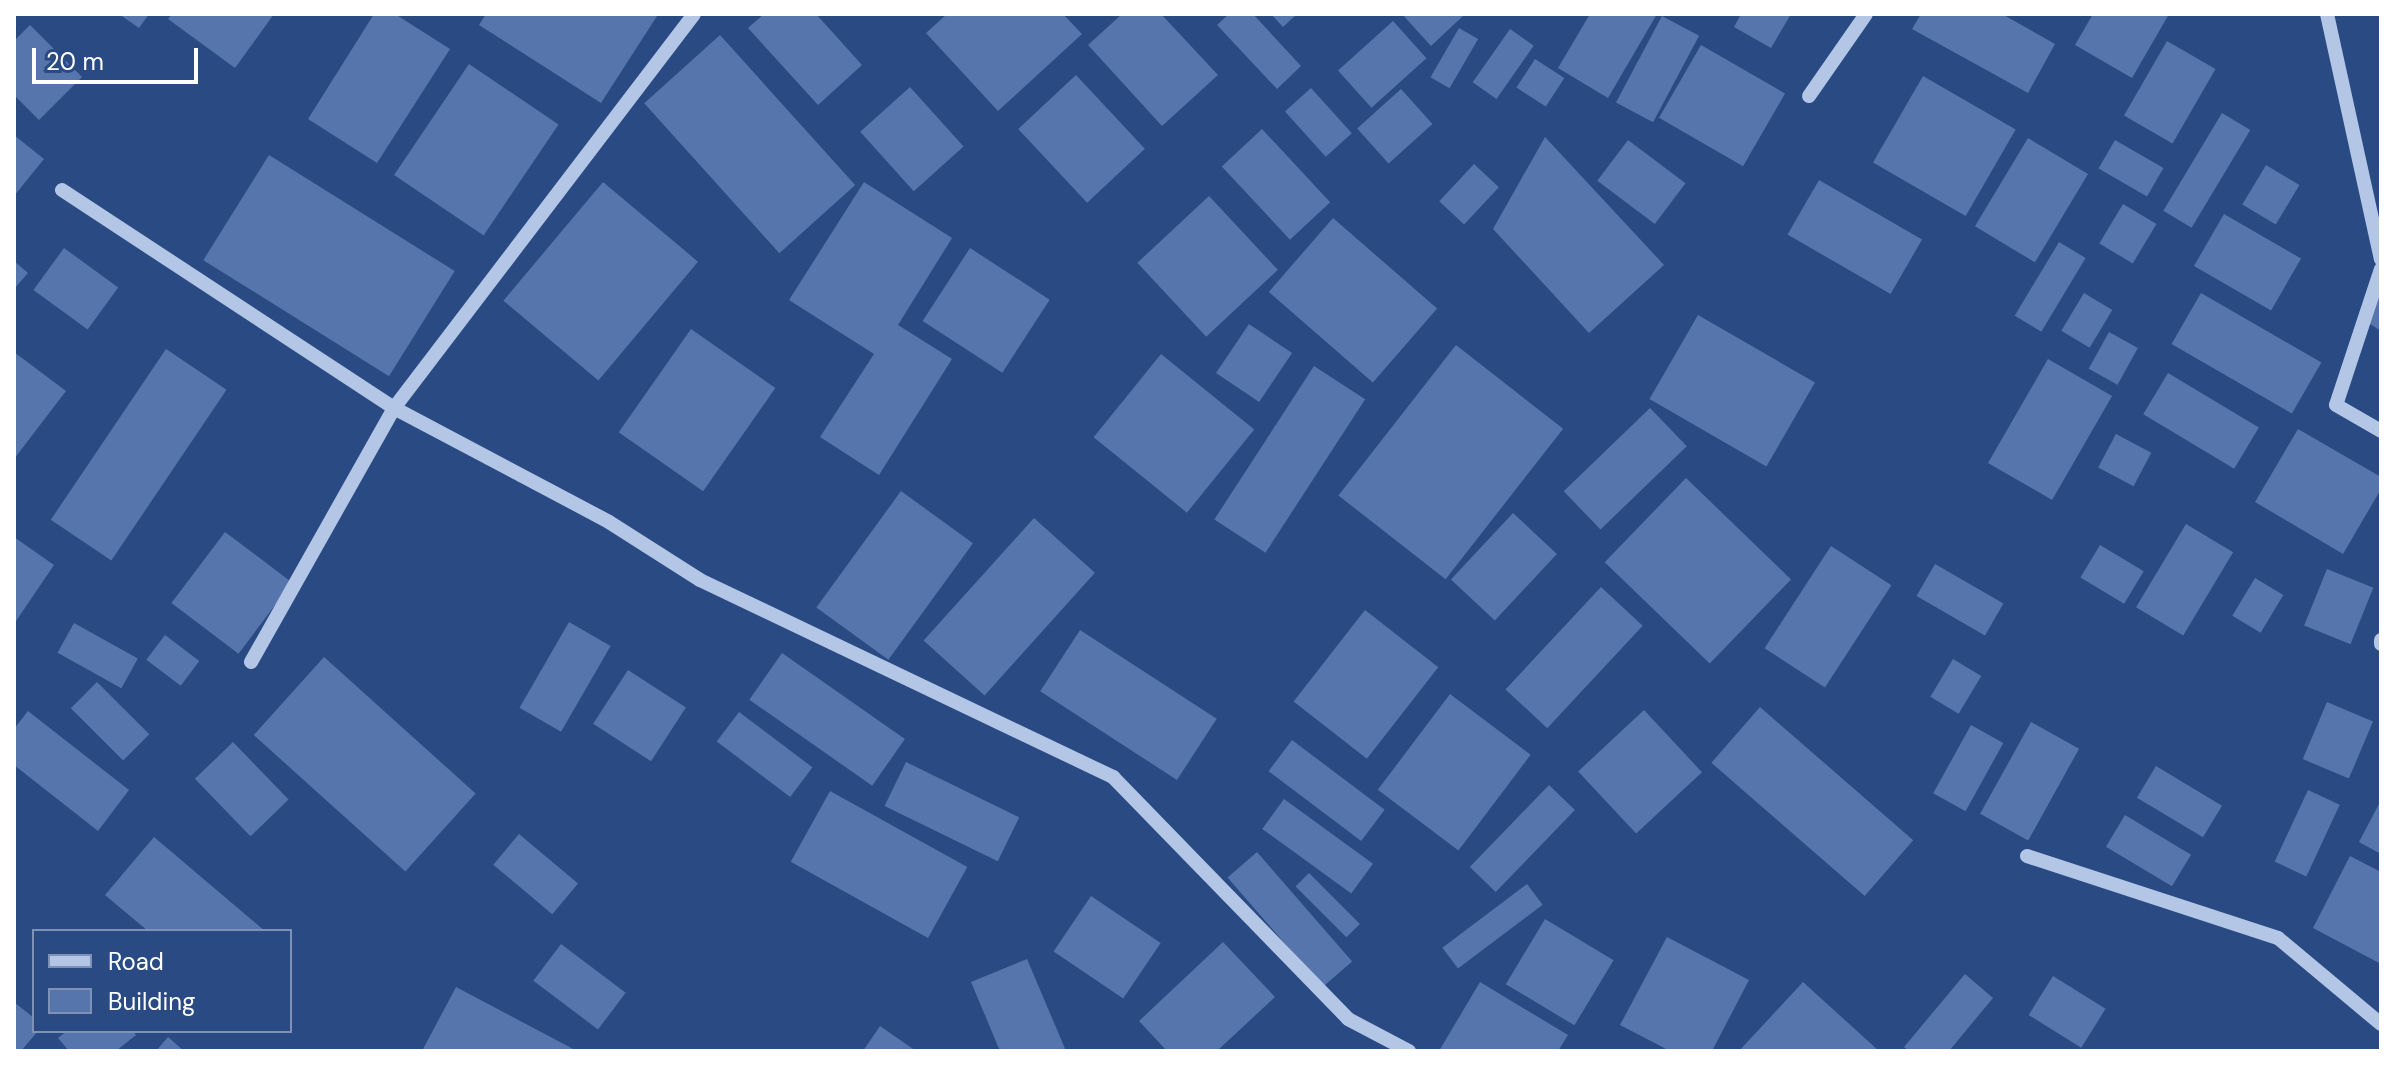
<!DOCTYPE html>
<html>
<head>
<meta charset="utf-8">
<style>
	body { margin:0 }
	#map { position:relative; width:2395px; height:1065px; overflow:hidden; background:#294a83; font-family:"DM Sans",sans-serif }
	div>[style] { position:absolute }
	.building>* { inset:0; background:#5675ac; transform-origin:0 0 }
	.minor>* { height:14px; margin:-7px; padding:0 7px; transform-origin:7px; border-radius:7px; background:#b3c6e6 }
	span { translate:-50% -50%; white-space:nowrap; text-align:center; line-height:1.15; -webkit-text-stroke:6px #294a83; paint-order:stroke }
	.frame { position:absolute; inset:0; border:16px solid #fff; pointer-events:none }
	.legend { position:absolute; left:32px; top:929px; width:260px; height:104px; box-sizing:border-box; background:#294a83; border:2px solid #7f92b5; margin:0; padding:10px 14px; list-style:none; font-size:24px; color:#fff }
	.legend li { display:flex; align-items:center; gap:16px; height:40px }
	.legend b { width:40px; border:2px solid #7f92b5 }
	.scale { position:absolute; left:32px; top:48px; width:166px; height:36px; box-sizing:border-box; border:4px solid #fff; border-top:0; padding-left:10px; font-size:24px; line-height:28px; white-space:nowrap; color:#fff; -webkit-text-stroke:6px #294a83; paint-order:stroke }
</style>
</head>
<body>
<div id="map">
	<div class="building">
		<div style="clip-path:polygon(119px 14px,149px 14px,139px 28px)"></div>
		<div style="clip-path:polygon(172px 14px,274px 14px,235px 68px,168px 19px)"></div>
		<div style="clip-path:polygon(374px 14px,395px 14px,450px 49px,377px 163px,308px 119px)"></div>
		<div style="clip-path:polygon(486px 14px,654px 14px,657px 16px,601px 103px,479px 25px)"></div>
		<div style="clip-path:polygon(764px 14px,816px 14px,862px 65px,818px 105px,748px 28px)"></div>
		<div style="clip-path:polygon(947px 14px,1063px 14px,1082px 34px,998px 111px,926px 33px)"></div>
		<div style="clip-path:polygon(1122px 14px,1161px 14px,1218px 75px,1162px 126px,1088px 45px)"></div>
		<div style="clip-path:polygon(1229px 14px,1253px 14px,1301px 66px,1277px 89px,1217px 25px)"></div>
		<div style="clip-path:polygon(1271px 14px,1297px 14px,1283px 27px)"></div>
		<div style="clip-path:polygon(1402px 14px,1465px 14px,1431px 46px)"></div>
		<div style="clip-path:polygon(1590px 14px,1657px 14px,1608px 98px,1558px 68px)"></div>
		<div style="clip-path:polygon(1741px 14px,1791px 14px,1771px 48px,1734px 27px)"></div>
		<div style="clip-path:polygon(1921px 14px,2002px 14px,2055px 44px,2028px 93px,1912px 29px)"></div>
		<div style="clip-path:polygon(2093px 14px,2169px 14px,2132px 78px,2075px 45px)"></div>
		<div style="left:1662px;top:16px;width:42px;height:98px;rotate:28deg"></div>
		<div style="left:1393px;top:21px;width:50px;height:74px;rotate:48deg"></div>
		<div style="clip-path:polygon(30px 25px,82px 77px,39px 120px,14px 95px,14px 41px)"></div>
		<div style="left:1459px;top:28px;width:22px;height:57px;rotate:30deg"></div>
		<div style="left:1510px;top:29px;width:29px;height:65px;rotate:35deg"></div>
		<div style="left:720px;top:35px;width:202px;height:102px;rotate:48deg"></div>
		<div style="left:2167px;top:41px;width:56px;height:86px;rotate:30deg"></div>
		<div style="left:1701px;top:45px;width:97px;height:84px;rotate:30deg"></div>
		<div style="left:1535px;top:59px;width:35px;height:34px;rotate:33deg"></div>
		<div style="left:469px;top:64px;width:108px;height:134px;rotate:34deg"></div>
		<div style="left:1076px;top:75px;width:101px;height:79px;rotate:47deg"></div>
		<div style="left:1923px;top:76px;width:107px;height:100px;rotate:30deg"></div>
		<div style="left:910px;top:87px;width:80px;height:67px;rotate:48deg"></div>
		<div style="left:1311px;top:88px;width:61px;height:35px;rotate:48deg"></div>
		<div style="left:1401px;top:89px;width:47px;height:59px;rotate:48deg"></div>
		<div style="left:2222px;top:113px;width:33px;height:114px;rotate:31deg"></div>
		<div style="left:1262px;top:129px;width:100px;height:55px;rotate:47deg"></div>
		<div style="clip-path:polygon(14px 135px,44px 159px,14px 196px)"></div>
		<div style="clip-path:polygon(1545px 137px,1664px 265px,1589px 333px,1493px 229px)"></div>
		<div style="left:2028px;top:138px;width:70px;height:103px;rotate:31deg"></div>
		<div style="left:1628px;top:140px;width:72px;height:51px;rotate:37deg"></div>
		<div style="left:2115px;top:140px;width:56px;height:33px;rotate:30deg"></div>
		<div style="left:269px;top:155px;width:219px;height:124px;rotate:32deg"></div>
		<div style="left:1474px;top:164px;width:34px;height:51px;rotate:43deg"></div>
		<div style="left:2266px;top:165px;width:39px;height:46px;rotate:31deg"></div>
		<div style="left:1819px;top:180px;width:119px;height:63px;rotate:30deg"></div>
		<div style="left:603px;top:182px;width:124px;height:155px;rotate:40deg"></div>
		<div style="clip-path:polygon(864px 182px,952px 238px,898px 325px,952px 359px,879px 475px,820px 437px,874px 354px,789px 300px)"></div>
		<div style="left:1209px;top:196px;width:101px;height:98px;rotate:47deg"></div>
		<div style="left:2123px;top:204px;width:39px;height:46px;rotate:31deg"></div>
		<div style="left:2224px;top:214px;width:89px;height:60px;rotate:30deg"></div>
		<div style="left:1333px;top:218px;width:138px;height:98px;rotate:41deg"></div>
		<div style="left:2059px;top:242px;width:31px;height:86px;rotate:31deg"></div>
		<div style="left:64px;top:248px;width:67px;height:52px;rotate:36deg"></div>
		<div style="left:970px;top:248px;width:95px;height:87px;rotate:33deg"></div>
		<div style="clip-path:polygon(14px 261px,28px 273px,14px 289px)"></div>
		<div style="left:2084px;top:293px;width:33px;height:44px;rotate:31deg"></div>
		<div style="left:2201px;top:293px;width:139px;height:59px;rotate:30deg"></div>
		<div style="clip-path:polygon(2381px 293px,2381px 331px,2365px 321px)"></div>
		<div style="left:1698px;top:315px;width:135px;height:97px;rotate:30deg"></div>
		<div style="left:1249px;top:324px;width:52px;height:59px;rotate:34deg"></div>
		<div style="left:691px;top:329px;width:103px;height:126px;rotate:35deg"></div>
		<div style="left:2109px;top:332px;width:33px;height:42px;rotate:29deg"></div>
		<div style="left:1456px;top:345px;width:136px;height:191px;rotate:38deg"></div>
		<div style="left:166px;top:349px;width:73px;height:206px;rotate:34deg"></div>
		<div style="clip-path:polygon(14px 352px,66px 391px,14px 459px)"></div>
		<div style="left:1161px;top:354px;width:120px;height:107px;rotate:39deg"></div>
		<div style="left:2048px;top:359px;width:74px;height:120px;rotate:30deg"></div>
		<div style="left:1314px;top:366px;width:61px;height:183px;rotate:33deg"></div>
		<div style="left:2168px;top:373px;width:106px;height:48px;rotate:31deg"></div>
		<div style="left:1650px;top:408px;width:53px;height:120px;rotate:46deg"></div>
		<div style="clip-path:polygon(2298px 429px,2381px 477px,2381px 489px,2343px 554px,2255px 502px)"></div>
		<div style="left:2116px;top:434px;width:40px;height:38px;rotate:28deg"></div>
		<div style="left:1686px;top:478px;width:146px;height:117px;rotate:44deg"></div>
		<div style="left:901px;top:491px;width:89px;height:144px;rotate:36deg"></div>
		<div style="left:1513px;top:513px;width:60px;height:91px;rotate:43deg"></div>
		<div style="left:1034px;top:518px;width:82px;height:165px;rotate:42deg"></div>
		<div style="left:2186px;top:524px;width:55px;height:97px;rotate:31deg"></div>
		<div style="left:225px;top:532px;width:84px;height:89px;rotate:37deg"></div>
		<div style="clip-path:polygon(14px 537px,54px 565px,14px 624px)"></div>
		<div style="left:2100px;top:545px;width:51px;height:38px;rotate:31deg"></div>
		<div style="left:1831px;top:546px;width:72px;height:122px;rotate:33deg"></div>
		<div style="left:1935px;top:564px;width:79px;height:37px;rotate:30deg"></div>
		<div style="left:2327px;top:569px;width:50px;height:61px;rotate:22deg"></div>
		<div style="left:2255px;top:578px;width:33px;height:44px;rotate:31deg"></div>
		<div style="left:1601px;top:587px;width:57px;height:140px;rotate:43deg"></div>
		<div style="left:1365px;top:610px;width:93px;height:116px;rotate:38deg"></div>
		<div style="left:569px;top:622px;width:48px;height:99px;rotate:30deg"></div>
		<div style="left:74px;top:623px;width:73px;height:34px;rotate:29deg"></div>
		<div style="left:1080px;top:630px;width:163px;height:73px;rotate:33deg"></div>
		<div style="left:165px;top:635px;width:43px;height:31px;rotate:37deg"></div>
		<div style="left:782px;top:653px;width:150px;height:57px;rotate:35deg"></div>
		<div style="left:324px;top:657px;width:204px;height:105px;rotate:42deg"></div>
		<div style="left:1953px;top:659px;width:33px;height:44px;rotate:31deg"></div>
		<div style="left:628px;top:670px;width:69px;height:64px;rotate:33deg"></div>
		<div style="left:97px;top:682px;width:74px;height:37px;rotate:45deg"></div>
		<div style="left:1450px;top:694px;width:101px;height:120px;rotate:37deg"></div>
		<div style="left:2327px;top:702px;width:50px;height:62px;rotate:23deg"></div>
		<div style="left:1760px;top:707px;width:203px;height:74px;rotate:41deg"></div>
		<div style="left:1644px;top:710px;width:85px;height:90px;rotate:47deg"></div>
		<div style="clip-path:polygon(28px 711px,129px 790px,98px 831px,14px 765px,14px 729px)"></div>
		<div style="left:739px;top:712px;width:92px;height:37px;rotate:37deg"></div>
		<div style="left:2031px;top:722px;width:55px;height:105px;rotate:29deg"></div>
		<div style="left:1971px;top:725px;width:37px;height:78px;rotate:29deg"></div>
		<div style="left:1292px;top:740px;width:116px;height:39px;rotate:37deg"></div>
		<div style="left:233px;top:742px;width:80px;height:53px;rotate:46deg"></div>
		<div style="left:906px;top:762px;width:126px;height:49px;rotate:26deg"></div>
		<div style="left:2156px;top:766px;width:77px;height:37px;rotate:31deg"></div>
		<div style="left:1549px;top:785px;width:36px;height:114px;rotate:44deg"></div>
		<div style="left:2308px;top:790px;width:35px;height:79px;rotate:25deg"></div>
		<div style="left:830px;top:791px;width:157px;height:81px;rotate:29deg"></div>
		<div style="left:1284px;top:799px;width:110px;height:37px;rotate:36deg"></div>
		<div style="clip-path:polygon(2381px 800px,2381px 854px,2359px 842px)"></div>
		<div style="left:2125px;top:815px;width:77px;height:37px;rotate:31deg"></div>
		<div style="left:519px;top:834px;width:77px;height:40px;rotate:40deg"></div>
		<div style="clip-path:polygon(154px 837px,265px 931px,148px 931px,105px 895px)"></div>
		<div style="left:1257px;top:852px;width:145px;height:39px;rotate:49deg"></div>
		<div style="clip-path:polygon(2350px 856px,2381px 872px,2381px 964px,2313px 928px)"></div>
		<div style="left:1309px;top:873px;width:72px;height:19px;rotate:45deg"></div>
		<div style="left:1527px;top:884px;width:26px;height:106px;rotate:53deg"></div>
		<div style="left:1091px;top:896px;width:84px;height:67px;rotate:34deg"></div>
		<div style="left:1545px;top:919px;width:80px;height:76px;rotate:31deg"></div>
		<div style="clip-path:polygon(1667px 937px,1749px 980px,1712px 1051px,1670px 1051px,1620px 1025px)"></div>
		<div style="clip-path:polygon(1223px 942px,1275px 997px,1217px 1051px,1167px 1051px,1139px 1021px)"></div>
		<div style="left:561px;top:944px;width:81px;height:46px;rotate:37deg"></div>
		<div style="clip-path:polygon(1027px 959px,1066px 1051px,1000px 1051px,971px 982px)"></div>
		<div style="clip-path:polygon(1965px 974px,1993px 998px,1949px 1051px,1909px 1051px,1904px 1047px)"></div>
		<div style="left:2053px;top:976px;width:62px;height:46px;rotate:32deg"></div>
		<div style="clip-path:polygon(1480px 982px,1568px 1035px,1558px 1051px,1439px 1051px)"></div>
		<div style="clip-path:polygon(1803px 982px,1879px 1051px,1739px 1051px)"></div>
		<div style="clip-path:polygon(456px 987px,577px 1051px,422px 1051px)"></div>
		<div style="clip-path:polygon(14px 1002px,34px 1018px,34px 1031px,38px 1031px,21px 1051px,14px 1051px)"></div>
		<div style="clip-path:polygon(880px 1026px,916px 1051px,863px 1051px)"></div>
		<div style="clip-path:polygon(67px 1031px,133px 1031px,136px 1035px,116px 1051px,69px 1051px,58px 1038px)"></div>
		<div style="clip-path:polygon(168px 1037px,184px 1051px,156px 1051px)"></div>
	</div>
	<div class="minor">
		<div style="left:2327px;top:14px;width:251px;rotate:77.6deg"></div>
		<div style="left:1809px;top:96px;width:100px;rotate:-55.2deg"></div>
		<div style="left:62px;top:190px;width:397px;rotate:33.3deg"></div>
		<div style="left:394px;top:408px;width:243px;rotate:27.9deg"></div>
		<div style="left:609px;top:522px;width:108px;rotate:32.5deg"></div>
		<div style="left:700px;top:580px;width:458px;rotate:25.5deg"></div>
		<div style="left:1113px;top:777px;width:337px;rotate:45.8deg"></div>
		<div style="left:1348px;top:1019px;width:69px;rotate:27.7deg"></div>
		<div style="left:2381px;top:269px;width:143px;rotate:108.3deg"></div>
		<div style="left:2336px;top:405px;width:52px;rotate:30deg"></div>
		<div style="left:2381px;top:640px;width:4px;rotate:90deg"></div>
		<div style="left:251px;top:662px;width:291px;rotate:-60.6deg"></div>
		<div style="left:394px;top:408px;width:495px;rotate:-52.7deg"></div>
		<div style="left:2027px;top:856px;width:264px;rotate:18.1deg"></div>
		<div style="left:2278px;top:938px;width:134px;rotate:39.9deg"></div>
	</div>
	<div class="frame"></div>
	<ul class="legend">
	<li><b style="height:10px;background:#b3c6e6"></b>Road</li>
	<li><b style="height:22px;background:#5675ac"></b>Building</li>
	</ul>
	<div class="scale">20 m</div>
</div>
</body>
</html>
